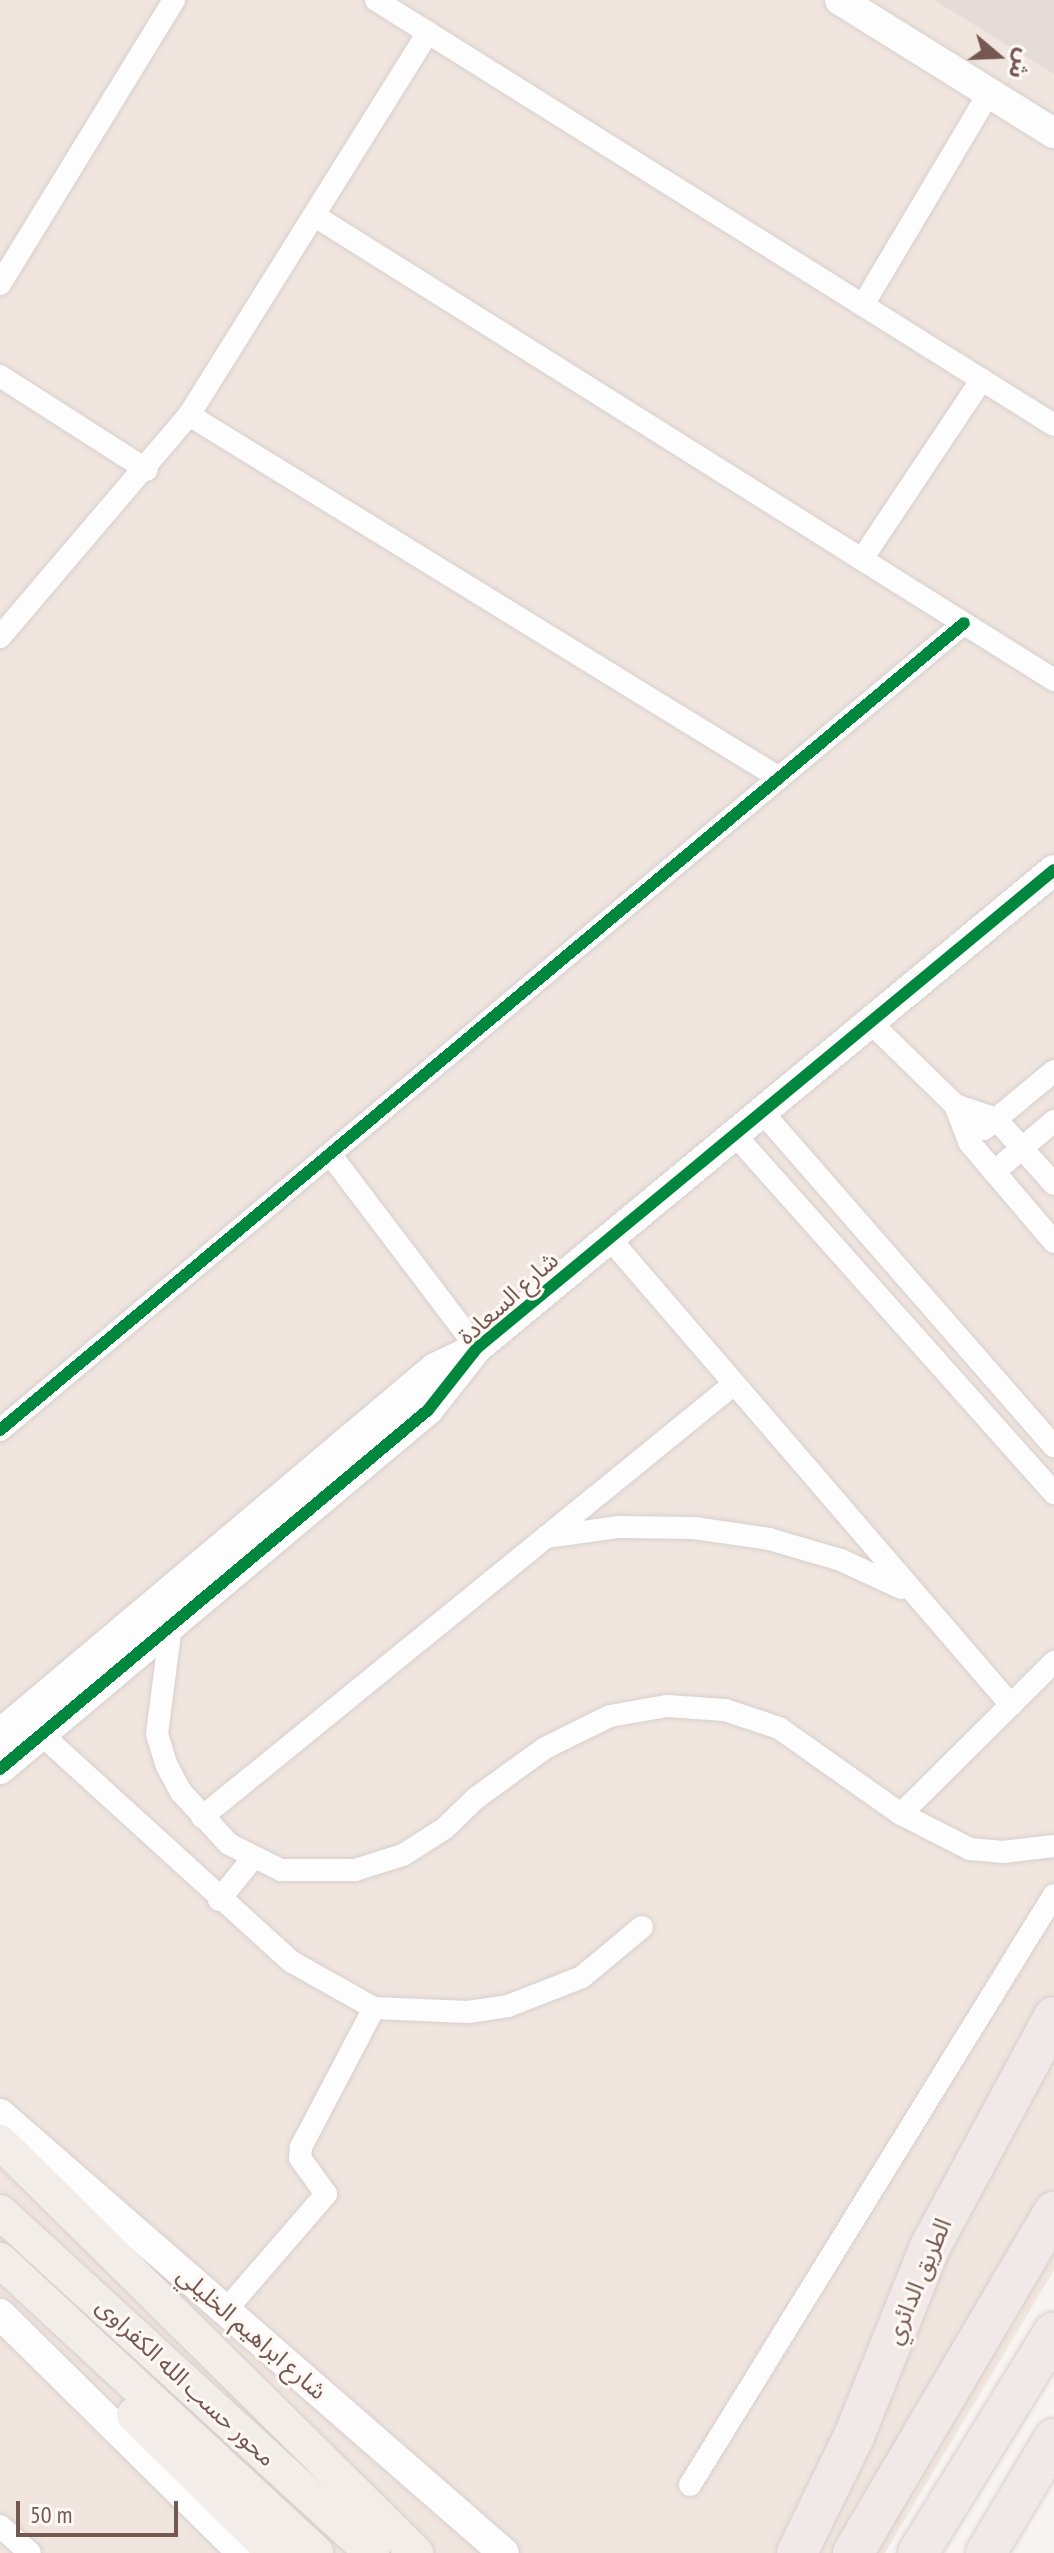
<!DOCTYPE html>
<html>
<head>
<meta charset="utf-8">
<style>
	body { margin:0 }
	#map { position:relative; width:1054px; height:2553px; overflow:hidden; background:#f8f4f1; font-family:"PT Sans Narrow","Noto Sans Arabic",sans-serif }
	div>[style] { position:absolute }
	.residential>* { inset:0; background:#f0e5df }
	.building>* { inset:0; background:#e5dcd8 }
	.roads { filter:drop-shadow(0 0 2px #d7cfcd) drop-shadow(0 0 2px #d7cfcd) }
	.street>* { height:22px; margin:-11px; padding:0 11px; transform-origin:11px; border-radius:11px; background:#fefdfd }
	.secondary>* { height:30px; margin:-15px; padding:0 15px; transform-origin:15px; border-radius:15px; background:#fefdfd }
	.primary>* { height:34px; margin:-17px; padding:0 17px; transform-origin:17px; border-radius:17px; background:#f2ede8 }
	.highway>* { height:40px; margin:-20px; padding:0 20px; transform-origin:20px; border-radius:20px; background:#f1e9e8 }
	.cycleway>* { height:12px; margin:-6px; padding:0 6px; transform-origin:6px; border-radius:6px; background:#00873e }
	span { translate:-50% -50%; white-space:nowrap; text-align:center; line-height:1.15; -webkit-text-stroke:6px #fef8f4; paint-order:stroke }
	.street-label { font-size:24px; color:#755851 }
	.north { position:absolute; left:958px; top:16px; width:80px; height:80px; -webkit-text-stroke:6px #fef8f4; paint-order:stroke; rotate:109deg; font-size:22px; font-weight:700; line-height:32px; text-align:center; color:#755851 }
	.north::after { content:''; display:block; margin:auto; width:28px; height:36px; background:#755851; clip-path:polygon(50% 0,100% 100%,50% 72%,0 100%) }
	.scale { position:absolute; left:16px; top:2501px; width:162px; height:36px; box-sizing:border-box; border:4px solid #755851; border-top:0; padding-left:10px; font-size:24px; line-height:28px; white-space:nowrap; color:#755851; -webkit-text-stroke:6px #fef8f4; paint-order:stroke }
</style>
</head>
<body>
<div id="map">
	<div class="residential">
		<div style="clip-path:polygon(0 0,1054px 0,1054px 2270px,885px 2553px,0 2553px)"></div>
	</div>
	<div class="building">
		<div style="clip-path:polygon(934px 0,1054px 0,1054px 74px)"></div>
	</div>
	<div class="roads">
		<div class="street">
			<div style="left:376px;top:0;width:800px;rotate:32.08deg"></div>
			<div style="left:315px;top:216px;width:873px;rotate:32.12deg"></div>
			<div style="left:0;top:284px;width:333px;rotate:-58.5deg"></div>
			<div style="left:863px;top:305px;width:247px;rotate:-59.3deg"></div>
			<div style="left:0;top:376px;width:174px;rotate:32.6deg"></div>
			<div style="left:189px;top:415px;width:689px;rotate:31.59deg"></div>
			<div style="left:862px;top:559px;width:216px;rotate:-56.3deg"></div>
			<div style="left:0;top:637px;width:292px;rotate:-49.6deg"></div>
			<div style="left:189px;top:415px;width:451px;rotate:-58deg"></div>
			<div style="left:871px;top:1023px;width:117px;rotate:44.3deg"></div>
			<div style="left:955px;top:1105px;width:43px;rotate:18.9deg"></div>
			<div style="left:996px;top:1119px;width:87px;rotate:48.3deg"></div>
			<div style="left:955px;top:1105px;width:40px;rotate:69deg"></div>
			<div style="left:969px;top:1142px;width:131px;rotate:49.6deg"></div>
			<div style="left:763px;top:1113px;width:442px;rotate:48.9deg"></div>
			<div style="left:984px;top:1129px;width:91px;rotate:-39.6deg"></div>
			<div style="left:735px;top:1135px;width:480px;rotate:48.3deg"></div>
			<div style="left:330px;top:1154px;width:243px;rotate:52.8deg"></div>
			<div style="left:994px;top:1172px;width:79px;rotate:-40.4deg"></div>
			<div style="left:610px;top:1239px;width:615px;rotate:49.29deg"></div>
			<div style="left:0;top:1430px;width:1257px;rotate:-39.93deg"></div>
			<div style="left:546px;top:1537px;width:74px;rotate:-7.8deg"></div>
			<div style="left:619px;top:1527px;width:75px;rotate:0.8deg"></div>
			<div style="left:694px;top:1528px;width:76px;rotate:8.3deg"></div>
			<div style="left:769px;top:1539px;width:75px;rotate:16.3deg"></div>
			<div style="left:841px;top:1560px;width:66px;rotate:25deg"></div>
			<div style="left:171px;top:1626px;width:109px;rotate:97.4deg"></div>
			<div style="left:157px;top:1734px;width:31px;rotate:73deg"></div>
			<div style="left:166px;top:1764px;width:32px;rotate:62deg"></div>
			<div style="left:181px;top:1792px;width:71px;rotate:47.3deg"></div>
			<div style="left:229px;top:1844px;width:58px;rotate:26.6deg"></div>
			<div style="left:281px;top:1870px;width:74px"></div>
			<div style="left:355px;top:1870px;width:50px;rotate:-17.4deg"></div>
			<div style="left:403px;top:1855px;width:50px;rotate:-32.7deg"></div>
			<div style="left:445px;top:1828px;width:43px;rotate:-44.1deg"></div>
			<div style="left:476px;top:1798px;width:85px;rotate:-35.9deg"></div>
			<div style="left:545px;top:1748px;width:72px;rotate:-26.2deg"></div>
			<div style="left:610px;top:1716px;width:58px;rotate:-10deg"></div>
			<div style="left:667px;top:1706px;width:58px;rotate:3.9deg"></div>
			<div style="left:725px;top:1710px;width:57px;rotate:18.4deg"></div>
			<div style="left:779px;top:1728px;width:149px;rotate:35.2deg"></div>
			<div style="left:901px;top:1814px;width:77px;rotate:26.9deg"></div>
			<div style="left:970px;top:1849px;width:33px;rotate:5deg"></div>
			<div style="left:1003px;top:1852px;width:51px;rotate:-6.7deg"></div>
			<div style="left:41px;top:1734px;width:339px;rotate:42.3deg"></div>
			<div style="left:292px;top:1962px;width:94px;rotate:29.3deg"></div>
			<div style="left:374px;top:2008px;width:94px;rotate:2.4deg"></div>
			<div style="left:468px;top:2012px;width:40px;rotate:-8.5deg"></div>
			<div style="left:508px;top:2006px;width:79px;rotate:-21.4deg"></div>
			<div style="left:582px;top:1977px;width:78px;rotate:-39.8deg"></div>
			<div style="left:901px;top:1814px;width:216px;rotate:-44.8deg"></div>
			<div style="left:202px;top:1817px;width:686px;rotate:-39.14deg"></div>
			<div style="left:219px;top:1900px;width:54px;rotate:-51deg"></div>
			<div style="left:226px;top:2310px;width:153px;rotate:-49.2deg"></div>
			<div style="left:326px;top:2194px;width:44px;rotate:-125.8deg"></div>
			<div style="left:300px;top:2158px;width:11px;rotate:-85deg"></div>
			<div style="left:301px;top:2147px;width:157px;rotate:-62.3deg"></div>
			<div style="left:690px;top:2485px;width:693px;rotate:-58.33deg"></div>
			<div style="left:0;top:2526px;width:40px;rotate:42deg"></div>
		</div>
		<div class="secondary">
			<div style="left:840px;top:0;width:252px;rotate:31.9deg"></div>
			<div style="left:0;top:1734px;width:568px;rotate:-40.08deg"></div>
			<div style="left:435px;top:1368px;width:47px;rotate:-25.5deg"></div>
			<div style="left:0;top:1769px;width:559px;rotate:-39.99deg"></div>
			<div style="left:428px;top:1410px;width:79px;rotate:-51.7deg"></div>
			<div style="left:477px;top:1348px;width:749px;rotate:-39.64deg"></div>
			<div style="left:0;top:2114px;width:668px;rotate:41.06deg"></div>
			<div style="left:0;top:2314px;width:340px;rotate:44.6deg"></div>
		</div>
		<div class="primary">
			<div style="left:0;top:2142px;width:585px;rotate:44.65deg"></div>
			<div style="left:0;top:2212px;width:505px;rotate:42.51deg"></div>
			<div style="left:0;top:2260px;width:431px;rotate:42.8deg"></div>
			<div style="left:134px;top:2415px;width:197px;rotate:44.6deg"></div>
		</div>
		<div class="highway">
			<div style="left:797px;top:2553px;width:130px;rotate:-64deg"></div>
			<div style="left:854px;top:2436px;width:204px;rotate:-68.1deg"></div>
			<div style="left:930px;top:2247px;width:261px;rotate:-61.7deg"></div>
			<div style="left:853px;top:2553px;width:396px;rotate:-59.5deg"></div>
			<div style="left:918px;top:2553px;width:259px;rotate:-58.4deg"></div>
			<div style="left:986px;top:2553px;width:133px;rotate:-59.2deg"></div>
		</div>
	</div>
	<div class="cycleway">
		<div style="left:0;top:1430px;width:1257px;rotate:-39.93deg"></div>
		<div style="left:0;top:1769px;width:559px;rotate:-39.99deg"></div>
		<div style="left:428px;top:1410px;width:79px;rotate:-51.7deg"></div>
		<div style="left:477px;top:1348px;width:749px;rotate:-39.64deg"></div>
	</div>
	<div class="street-label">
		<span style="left:508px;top:1298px;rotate:-42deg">شارع السعادة</span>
		<span style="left:918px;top:2281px;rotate:-67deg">الطريق الدائري</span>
		<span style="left:252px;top:2333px;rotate:41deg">شارع ابراهيم الخليلي</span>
		<span style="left:186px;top:2382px;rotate:43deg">محور حسب الله الكفراوى</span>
	</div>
	<div class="north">ش</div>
	<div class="scale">50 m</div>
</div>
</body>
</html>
